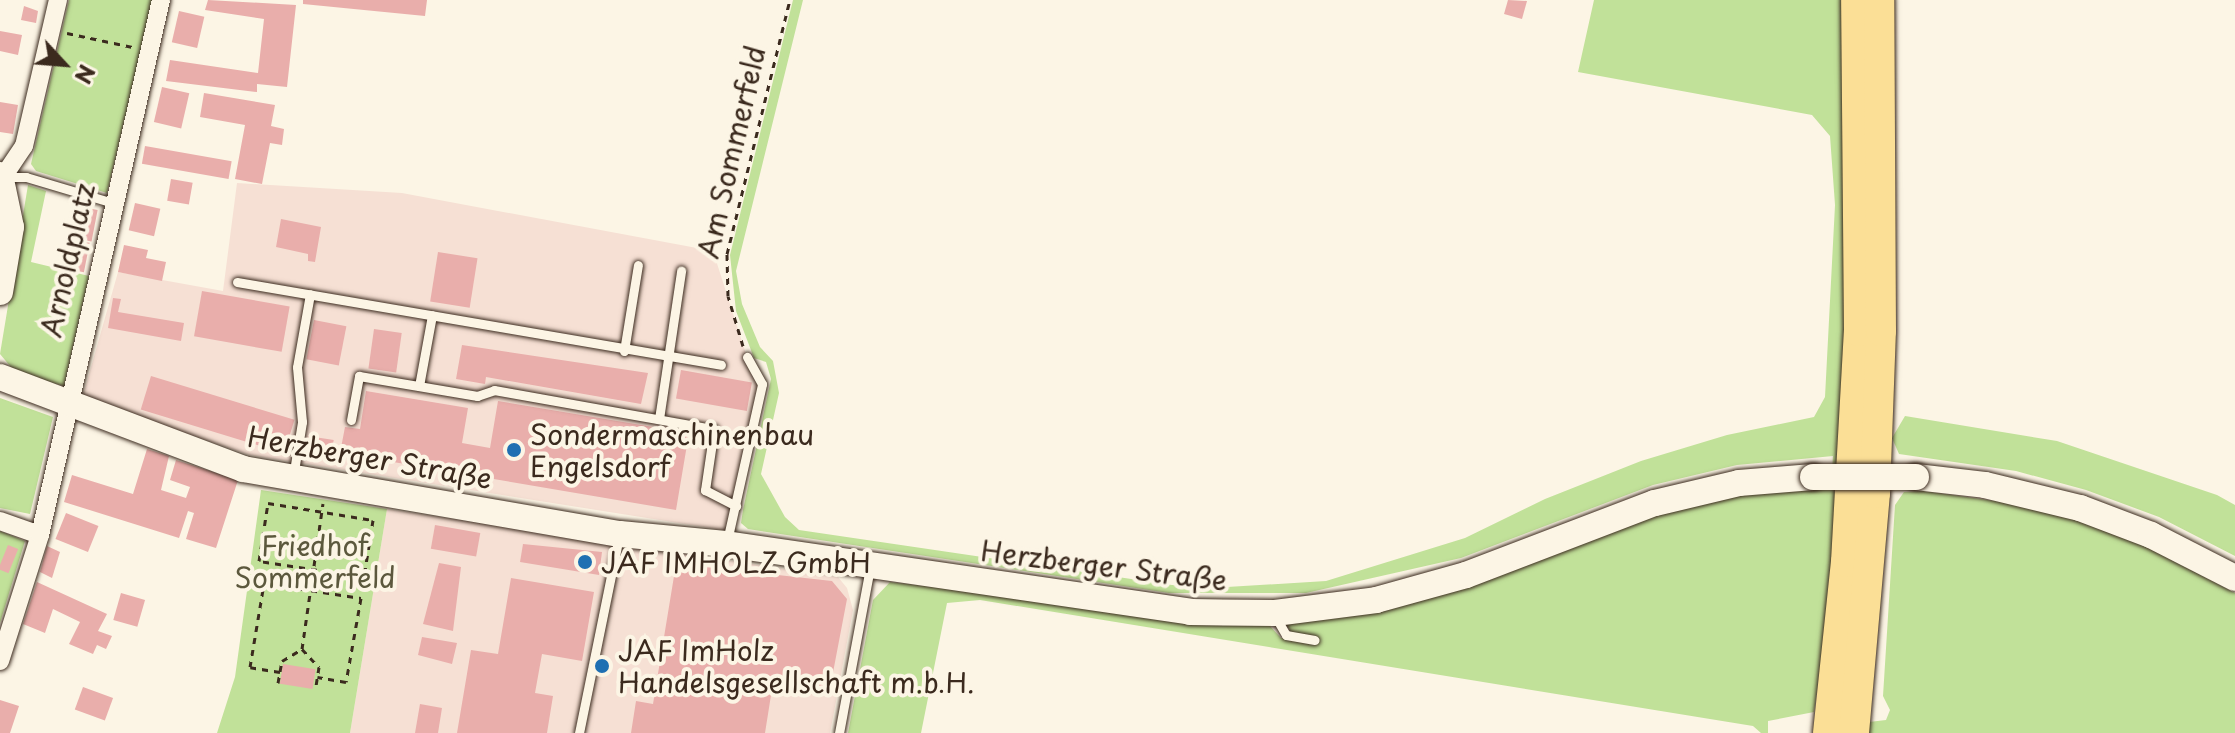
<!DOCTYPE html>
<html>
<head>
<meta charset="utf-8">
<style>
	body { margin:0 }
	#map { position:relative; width:2235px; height:733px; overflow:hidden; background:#fcf5e5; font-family:"Playpen Sans",sans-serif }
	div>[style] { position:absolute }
	.built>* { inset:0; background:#f6e0d4 }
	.green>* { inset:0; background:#c1e199 }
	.building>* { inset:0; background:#e9aeab; transform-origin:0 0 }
	.path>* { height:3px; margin-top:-1.5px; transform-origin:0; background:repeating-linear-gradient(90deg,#3b2a1e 0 6px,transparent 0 12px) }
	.roads { filter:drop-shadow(0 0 2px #3b2a1e) drop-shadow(0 0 2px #3b2a1e) }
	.service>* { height:9px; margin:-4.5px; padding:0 4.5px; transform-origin:4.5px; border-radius:4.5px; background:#fcf5e5 }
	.minor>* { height:18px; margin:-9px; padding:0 9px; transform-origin:9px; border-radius:9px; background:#fcf5e5 }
	.secondary>* { height:26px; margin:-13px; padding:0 13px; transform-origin:13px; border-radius:13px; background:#fcf5e5 }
	.primary>* { height:30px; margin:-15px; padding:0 15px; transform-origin:15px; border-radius:15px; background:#fbdf96 }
	.bridges { filter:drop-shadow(0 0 2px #3b2a1e) drop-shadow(0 0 2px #3b2a1e) }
	.secondary-bridge>* { height:26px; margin:-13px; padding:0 13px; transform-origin:13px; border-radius:13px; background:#fcf5e5 }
	.dots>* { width:22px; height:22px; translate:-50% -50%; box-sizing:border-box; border:4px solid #fcf5e5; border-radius:50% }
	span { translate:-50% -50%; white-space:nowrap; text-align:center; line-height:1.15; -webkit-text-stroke:8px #fcf5e5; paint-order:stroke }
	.street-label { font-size:28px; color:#3b2a1e }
	.poi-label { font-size:28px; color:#3b2a1e }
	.left { translate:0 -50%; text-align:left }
	.park-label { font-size:28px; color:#5c583d }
	.north { position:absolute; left:24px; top:24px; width:80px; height:80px; -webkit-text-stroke:6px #fcf5e5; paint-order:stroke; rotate:116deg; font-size:22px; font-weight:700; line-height:32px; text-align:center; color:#3b2a1e }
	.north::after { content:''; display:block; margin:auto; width:28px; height:36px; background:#3b2a1e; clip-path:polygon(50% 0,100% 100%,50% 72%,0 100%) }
</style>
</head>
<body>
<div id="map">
	<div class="built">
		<div style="clip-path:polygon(237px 183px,402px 193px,713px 251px,747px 357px,760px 375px,729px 531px,250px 455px,82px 399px,118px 272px,223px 291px)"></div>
		<div style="clip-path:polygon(387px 509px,838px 577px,847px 588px,853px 610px,830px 733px,350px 733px)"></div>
	</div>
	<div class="green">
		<div style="clip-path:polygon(69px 0,153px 0,107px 193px,36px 171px,31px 164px)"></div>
		<div style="clip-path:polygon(793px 0,803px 0,736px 271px,742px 304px,760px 347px,773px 361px,779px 393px,761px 474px,785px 517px,799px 530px,1172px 585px,1227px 587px,1326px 581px,1465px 538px,1545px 499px,1641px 461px,1727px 435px,1814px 417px,1825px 397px,1835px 205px,1830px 136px,1812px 115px,1578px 72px,1594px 0,1842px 0,1848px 319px,1827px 626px,1814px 712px,1768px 721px,1768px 733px,1761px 733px,1753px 726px,980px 600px,947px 603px,921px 733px,848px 733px,873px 600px,890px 582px,1269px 625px,1281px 638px,1316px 643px,1292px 634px,1285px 622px,1739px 492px,1831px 488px,1833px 456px,1737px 465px,1653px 485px,1461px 558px,1306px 593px,1169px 593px,748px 529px,741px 523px,743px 510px,771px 379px,766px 362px,754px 358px,736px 311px,730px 255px)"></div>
		<div style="clip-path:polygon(28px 185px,46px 191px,31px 262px,89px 276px,64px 386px,15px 372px,0 354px)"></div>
		<div style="clip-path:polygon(0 398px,53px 417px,30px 514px,0 508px)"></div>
		<div style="clip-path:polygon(1905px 416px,2057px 441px,2217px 495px,2235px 505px,2235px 556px,2159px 517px,2086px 490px,2016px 471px,1899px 454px,1892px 438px)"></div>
		<div style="clip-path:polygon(261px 490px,387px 509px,350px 733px,217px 733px,235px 677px)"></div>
		<div style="clip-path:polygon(1924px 491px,2009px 503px,2075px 520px,2145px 546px,2235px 593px,2235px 733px,1867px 733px,1869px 722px,1886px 720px,1890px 710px,1883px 696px,1895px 505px,1904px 492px)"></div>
		<div style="clip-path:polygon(0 531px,25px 541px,0 623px)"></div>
	</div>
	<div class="building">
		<div style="clip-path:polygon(208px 0,296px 5px,287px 87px,257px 84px,257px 92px,166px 81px,170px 60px,258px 73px,264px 19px,205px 10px)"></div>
		<div style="clip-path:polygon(303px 0,427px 0,425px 16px,303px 4px)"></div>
		<div style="clip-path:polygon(1508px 0,1527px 1px,1522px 19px,1504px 14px)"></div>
		<div style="clip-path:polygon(24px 6px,38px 11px,36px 23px,21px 20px)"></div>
		<div style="left:179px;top:11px;width:26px;height:32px;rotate:13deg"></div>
		<div style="clip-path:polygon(0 31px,22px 35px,18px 55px,0 51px)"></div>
		<div style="left:162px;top:87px;width:28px;height:36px;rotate:13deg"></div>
		<div style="clip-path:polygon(204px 93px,275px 105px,271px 126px,284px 129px,282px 145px,270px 143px,262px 184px,235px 179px,245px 125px,200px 117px)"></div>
		<div style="clip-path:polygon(0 102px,18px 105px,13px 134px,0 132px)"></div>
		<div style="left:145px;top:146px;width:88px;height:18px;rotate:10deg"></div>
		<div style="left:171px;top:179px;width:22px;height:22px;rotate:10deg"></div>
		<div style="left:135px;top:203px;width:26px;height:28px;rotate:13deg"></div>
		<div style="left:77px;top:206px;width:21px;height:32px;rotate:11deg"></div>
		<div style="clip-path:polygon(281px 219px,321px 227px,315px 262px,308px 261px,308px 254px,276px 247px)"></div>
		<div style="left:70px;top:239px;width:20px;height:30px;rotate:11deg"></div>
		<div style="clip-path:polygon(124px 245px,148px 250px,146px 258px,166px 262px,162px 281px,118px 272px)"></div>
		<div style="left:438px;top:252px;width:40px;height:50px;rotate:9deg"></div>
		<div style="left:202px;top:291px;width:89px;height:46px;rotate:10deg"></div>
		<div style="clip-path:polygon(113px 298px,121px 299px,118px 312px,184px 323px,181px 341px,108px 328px)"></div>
		<div style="left:314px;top:320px;width:33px;height:40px;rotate:11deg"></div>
		<div style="left:374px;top:329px;width:28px;height:40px;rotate:8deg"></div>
		<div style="clip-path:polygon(462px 345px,648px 373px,641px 404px,486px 377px,485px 384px,456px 379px)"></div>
		<div style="left:681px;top:370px;width:72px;height:29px;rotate:10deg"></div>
		<div style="left:151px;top:376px;width:150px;height:35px;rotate:17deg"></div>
		<div style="clip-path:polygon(366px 391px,468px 408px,462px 443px,490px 448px,498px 401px,689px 433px,676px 510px,340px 453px,345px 427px,360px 429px)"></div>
		<div style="left:308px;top:436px;width:26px;height:20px;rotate:9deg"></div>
		<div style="clip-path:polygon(147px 449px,169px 456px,161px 490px,186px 498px,190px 487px,170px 480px,176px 460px,238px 480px,216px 548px,186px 539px,194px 513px,188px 511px,179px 538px,64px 502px,72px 475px,133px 494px)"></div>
		<div style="left:66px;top:513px;width:35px;height:28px;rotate:22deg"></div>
		<div style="left:435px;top:525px;width:46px;height:24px;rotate:10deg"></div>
		<div style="clip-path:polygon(523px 544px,602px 552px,599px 575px,520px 562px)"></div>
		<div style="left:8px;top:545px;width:11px;height:26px;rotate:22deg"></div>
		<div style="clip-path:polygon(47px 546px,60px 552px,52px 578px,40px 572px)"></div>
		<div style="clip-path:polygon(439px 563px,461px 567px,453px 631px,423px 624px)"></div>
		<div style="clip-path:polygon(676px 564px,832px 581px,847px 599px,831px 683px,815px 695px,772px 689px,765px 733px,631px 733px,636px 701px,653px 704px)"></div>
		<div style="clip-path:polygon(511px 578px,594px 592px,582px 661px,542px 654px,535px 693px,553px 696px,547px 733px,457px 733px,471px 650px,498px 654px)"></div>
		<div style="clip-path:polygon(37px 582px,107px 614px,98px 631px,112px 636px,106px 649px,97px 645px,93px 654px,69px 644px,80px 622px,53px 609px,45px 633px,23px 624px)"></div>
		<div style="left:121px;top:593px;width:25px;height:28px;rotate:16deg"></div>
		<div style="clip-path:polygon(422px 637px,457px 643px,452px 664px,418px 655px)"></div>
		<div style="left:283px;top:664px;width:33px;height:20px;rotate:9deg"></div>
		<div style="left:83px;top:687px;width:32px;height:24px;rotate:20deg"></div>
		<div style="clip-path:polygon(0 700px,19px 706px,10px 733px,0 733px)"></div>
		<div style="clip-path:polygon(420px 704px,442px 708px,438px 733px,415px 733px)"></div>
	</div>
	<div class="path">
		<div style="left:67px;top:33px;width:67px;rotate:12deg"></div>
		<div style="left:743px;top:346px;width:52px;rotate:-106.7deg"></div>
		<div style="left:728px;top:296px;width:42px;rotate:-91.4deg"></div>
		<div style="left:727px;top:254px;width:262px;rotate:-76.1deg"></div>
		<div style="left:268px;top:503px;width:106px;rotate:9.2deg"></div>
		<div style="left:373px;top:520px;width:58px;rotate:99deg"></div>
		<div style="left:364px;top:577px;width:106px;rotate:-171.3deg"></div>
		<div style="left:259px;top:561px;width:59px;rotate:-81.2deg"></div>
		<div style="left:302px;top:649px;width:25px;rotate:47deg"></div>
		<div style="left:319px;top:667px;width:19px;rotate:99deg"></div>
		<div style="left:280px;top:672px;width:30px;rotate:-171deg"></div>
		<div style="left:250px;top:667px;width:85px;rotate:-80.5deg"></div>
		<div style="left:264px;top:583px;width:98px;rotate:8.8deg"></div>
		<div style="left:361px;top:598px;width:85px;rotate:100.1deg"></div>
		<div style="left:346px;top:682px;width:29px;rotate:-170deg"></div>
		<div style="left:278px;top:683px;width:22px;rotate:-80deg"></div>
		<div style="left:282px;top:661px;width:23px;rotate:-31deg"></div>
		<div style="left:302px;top:649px;width:147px;rotate:-81.8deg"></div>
	</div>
	<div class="roads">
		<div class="service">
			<div style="left:5px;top:177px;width:21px"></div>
			<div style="left:26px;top:177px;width:91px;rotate:16.6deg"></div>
			<div style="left:237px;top:282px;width:491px;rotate:9.7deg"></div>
			<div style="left:624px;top:351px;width:87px;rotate:-80.8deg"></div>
			<div style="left:419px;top:386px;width:72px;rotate:-79.6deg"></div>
			<div style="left:659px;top:419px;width:150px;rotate:-81.5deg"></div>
			<div style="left:351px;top:420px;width:45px;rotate:-79.7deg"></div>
			<div style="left:359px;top:376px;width:120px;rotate:9.6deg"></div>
			<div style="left:477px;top:396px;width:18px;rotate:-19deg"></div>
			<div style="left:494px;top:390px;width:223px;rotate:10.1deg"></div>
			<div style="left:714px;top:429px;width:62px;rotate:98.4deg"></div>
			<div style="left:705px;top:490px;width:35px;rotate:27deg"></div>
			<div style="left:293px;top:477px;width:56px;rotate:-80.7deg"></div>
			<div style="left:302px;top:422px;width:55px;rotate:-95.2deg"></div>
			<div style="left:297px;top:367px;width:74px;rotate:-79.9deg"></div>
			<div style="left:727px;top:541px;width:161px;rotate:-77.4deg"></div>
			<div style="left:762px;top:384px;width:31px;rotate:-119deg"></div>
			<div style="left:1275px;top:616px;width:22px;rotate:60deg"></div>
			<div style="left:1286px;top:635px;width:29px;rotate:10deg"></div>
			<div style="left:579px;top:733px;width:201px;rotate:-78.5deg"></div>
			<div style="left:839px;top:733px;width:169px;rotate:-79.4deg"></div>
		</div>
		<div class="minor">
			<div style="left:3px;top:177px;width:37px;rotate:-56deg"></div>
			<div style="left:24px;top:146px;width:150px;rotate:-76.9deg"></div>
			<div style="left:0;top:521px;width:42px;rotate:19.3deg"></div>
			<div style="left:0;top:661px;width:132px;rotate:-72.4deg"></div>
			<div style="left:40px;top:535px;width:549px;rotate:-77.26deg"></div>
		</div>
		<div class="secondary">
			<div style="left:0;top:175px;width:53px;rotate:78.1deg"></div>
			<div style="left:11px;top:227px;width:66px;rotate:99.6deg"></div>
			<div style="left:0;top:377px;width:260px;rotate:20.7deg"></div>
			<div style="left:243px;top:469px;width:383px;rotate:9.8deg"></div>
			<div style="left:620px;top:534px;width:106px;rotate:5.4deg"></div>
			<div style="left:726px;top:544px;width:469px;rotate:8.3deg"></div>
			<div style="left:1190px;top:612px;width:85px;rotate:0.7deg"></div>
			<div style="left:1275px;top:613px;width:102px;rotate:-7.3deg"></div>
			<div style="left:1376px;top:600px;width:93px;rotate:-15.5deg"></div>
			<div style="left:1466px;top:575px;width:202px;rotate:-20.9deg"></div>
			<div style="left:1655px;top:503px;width:86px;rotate:-13.4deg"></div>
			<div style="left:1739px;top:483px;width:74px;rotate:-4.6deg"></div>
			<div style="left:1916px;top:477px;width:69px;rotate:6.6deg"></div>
			<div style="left:1985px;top:485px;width:98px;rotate:13.6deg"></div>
			<div style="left:2080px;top:508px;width:76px;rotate:20.8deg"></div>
			<div style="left:2151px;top:535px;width:94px;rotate:27.1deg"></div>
		</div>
		<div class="primary">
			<div style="left:1828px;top:733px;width:172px;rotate:-84deg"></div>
			<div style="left:1846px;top:562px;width:231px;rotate:-86.8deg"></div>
			<div style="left:1859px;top:331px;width:331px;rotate:-90.5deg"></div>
			<div style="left:1854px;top:733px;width:241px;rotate:-85deg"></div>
			<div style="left:1875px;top:493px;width:162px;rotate:-87.9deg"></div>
			<div style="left:1881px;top:331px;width:331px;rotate:-90.3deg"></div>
		</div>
	</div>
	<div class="bridges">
		<div class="secondary-bridge">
			<div style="left:1813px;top:477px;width:103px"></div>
		</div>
	</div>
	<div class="dots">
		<div style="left:514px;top:450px;background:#1f6fb2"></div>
		<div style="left:585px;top:562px;background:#1f6fb2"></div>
		<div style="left:602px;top:666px;background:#1f6fb2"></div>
	</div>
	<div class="street-label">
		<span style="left:731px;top:152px;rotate:-77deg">Am Sommerfeld</span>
		<span style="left:67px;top:260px;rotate:-77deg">Arnoldplatz</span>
		<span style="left:370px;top:457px;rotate:10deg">Herzberger Straße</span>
		<span style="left:1104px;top:565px;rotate:7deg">Herzberger Straße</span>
	</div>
	<div class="poi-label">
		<span class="left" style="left:530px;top:450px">Sondermaschinenbau<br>Engelsdorf</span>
		<span class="left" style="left:601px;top:562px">JAF IMHOLZ GmbH</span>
		<span class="left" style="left:618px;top:666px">JAF ImHolz<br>Handelsgesellschaft m.b.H.</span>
	</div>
	<div class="park-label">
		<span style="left:315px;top:561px">Friedhof<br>Sommerfeld</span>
	</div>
	<div class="north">N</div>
</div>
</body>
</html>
